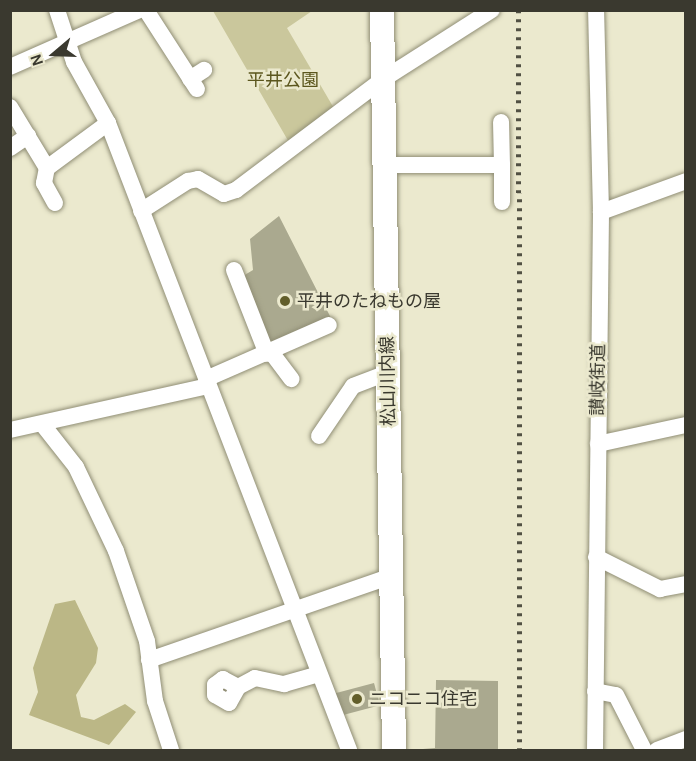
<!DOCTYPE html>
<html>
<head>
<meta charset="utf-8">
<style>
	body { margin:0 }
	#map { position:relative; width:696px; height:761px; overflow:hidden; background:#ebe9ce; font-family:Karla,"Noto Sans JP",sans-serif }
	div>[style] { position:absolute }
	.green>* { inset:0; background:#cac79c }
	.forest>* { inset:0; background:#bbb786 }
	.building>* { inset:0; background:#aaa98f; transform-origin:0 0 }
	.roads { filter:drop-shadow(0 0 2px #908e75) drop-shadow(0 0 2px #908e75) }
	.street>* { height:16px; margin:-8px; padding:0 8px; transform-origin:8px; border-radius:8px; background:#fff }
	.secondary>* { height:24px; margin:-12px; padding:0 12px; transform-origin:12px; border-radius:12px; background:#fff }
	.rail>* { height:4.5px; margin-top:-2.25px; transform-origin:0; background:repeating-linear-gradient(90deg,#515043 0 3px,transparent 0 9px) }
	.dots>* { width:16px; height:16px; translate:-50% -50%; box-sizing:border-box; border:3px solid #ebe9ce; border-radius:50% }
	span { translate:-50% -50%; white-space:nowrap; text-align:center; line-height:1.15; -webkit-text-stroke:5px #ebe9ce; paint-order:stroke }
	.park-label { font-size:18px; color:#5b561d }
	.poi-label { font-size:18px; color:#3a392f }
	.left { translate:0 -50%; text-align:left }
	.street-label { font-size:18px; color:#3a392f }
	.frame { position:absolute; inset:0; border:12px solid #3a392f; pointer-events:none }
	.north { position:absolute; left:24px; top:24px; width:60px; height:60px; -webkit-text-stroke:4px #ebe9ce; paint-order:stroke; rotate:251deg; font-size:16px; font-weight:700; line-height:24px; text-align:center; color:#3a392f }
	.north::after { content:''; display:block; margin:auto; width:21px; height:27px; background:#3a392f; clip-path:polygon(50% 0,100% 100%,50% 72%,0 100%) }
</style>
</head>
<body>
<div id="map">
	<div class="green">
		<div style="clip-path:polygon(213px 11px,312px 11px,287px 28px,335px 110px,290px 144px)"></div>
	</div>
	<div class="forest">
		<div style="clip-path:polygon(75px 600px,98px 648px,96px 663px,76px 695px,81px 717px,94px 720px,125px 704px,136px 712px,109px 745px,29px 715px,38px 692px,33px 668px,55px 604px)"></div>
	</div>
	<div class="building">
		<div style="clip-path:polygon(279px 216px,333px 322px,267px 354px,238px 279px,253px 270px,250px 239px)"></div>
		<div style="clip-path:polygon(436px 680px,498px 681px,498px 750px,411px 750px,435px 748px)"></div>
		<div style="left:374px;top:683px;width:23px;height:41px;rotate:75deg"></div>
	</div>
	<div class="roads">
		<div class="street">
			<div style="left:57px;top:10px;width:55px;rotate:71.9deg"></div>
			<div style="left:74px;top:62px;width:70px;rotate:60.9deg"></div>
			<div style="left:108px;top:123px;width:672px;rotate:68.97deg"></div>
			<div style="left:146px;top:10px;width:94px;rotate:57.2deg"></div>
			<div style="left:10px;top:67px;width:141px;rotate:-23.8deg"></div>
			<div style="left:190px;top:79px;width:17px;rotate:-33deg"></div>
			<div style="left:10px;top:107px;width:71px;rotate:58.8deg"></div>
			<div style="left:10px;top:148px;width:22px;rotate:-34deg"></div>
			<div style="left:384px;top:165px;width:118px"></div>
			<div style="left:502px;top:165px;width:43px;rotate:-91.3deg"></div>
			<div style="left:502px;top:165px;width:37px;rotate:90deg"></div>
			<div style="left:55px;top:203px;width:23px;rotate:-119deg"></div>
			<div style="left:44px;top:183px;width:15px;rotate:-79deg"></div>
			<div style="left:47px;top:168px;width:76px;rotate:-36.4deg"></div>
			<div style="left:141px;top:211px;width:56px;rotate:-32.6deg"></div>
			<div style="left:188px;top:181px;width:10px;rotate:-11deg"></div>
			<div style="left:198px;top:179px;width:30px;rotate:30deg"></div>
			<div style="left:224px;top:194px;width:13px;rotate:-18deg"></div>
			<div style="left:236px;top:190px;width:183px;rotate:-37deg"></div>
			<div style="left:382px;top:80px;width:130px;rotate:-32.5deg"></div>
			<div style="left:601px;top:212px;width:90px;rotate:-20deg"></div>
			<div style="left:234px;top:270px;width:90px;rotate:68.6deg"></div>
			<div style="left:271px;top:352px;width:34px;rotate:53deg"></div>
			<div style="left:206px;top:379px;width:134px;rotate:-23.7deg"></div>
			<div style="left:43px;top:425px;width:53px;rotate:51.8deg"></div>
			<div style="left:76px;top:467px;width:93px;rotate:64.5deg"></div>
			<div style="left:116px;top:551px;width:95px;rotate:71deg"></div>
			<div style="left:147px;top:641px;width:61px;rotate:82.4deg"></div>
			<div style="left:155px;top:701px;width:52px;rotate:71.9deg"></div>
			<div style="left:10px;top:430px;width:203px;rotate:-12.5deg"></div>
			<div style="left:319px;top:436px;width:60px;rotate:-55.8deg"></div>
			<div style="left:353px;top:386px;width:36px;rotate:-21deg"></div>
			<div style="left:598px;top:444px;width:90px;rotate:-12.2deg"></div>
			<div style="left:596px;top:557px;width:72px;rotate:26.6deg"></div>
			<div style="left:660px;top:589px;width:26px;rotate:-11deg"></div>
			<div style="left:149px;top:660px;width:256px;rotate:-19.1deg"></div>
			<div style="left:238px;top:687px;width:18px;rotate:119deg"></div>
			<div style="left:229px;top:703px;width:16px;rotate:-150deg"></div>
			<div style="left:215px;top:695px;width:10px;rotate:-90deg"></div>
			<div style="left:215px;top:685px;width:10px;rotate:-37deg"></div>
			<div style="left:223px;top:679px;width:17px;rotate:28deg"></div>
			<div style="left:238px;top:687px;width:19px;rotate:-28deg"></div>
			<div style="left:255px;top:678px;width:30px;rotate:12deg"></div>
			<div style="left:284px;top:684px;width:36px;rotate:-16deg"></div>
			<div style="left:595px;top:691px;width:21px;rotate:11deg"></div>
			<div style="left:616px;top:695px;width:62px;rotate:63deg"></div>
			<div style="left:595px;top:750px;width:538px;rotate:-89.36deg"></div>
			<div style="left:601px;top:212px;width:202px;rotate:-91.4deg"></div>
			<div style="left:657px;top:750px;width:31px;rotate:-21deg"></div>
		</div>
		<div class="secondary">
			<div style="left:382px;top:10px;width:740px;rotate:89.07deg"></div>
		</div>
	</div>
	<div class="rail">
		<div style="left:519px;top:10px;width:740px;rotate:89.92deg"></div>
	</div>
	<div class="dots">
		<div style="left:285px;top:301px;background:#625e2a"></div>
		<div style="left:357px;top:699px;background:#625e2a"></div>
	</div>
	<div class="park-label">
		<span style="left:283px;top:80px">平井公園</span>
	</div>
	<div class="poi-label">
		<span class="left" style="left:297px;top:301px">平井のたねもの屋</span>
		<span class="left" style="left:369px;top:699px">ニコニコ住宅</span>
	</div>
	<div class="street-label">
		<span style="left:598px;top:380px;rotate:-89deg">讃岐街道</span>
		<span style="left:388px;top:381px;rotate:-91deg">松山川内線</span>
	</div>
	<div class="frame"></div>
	<div class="north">N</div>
</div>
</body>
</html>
